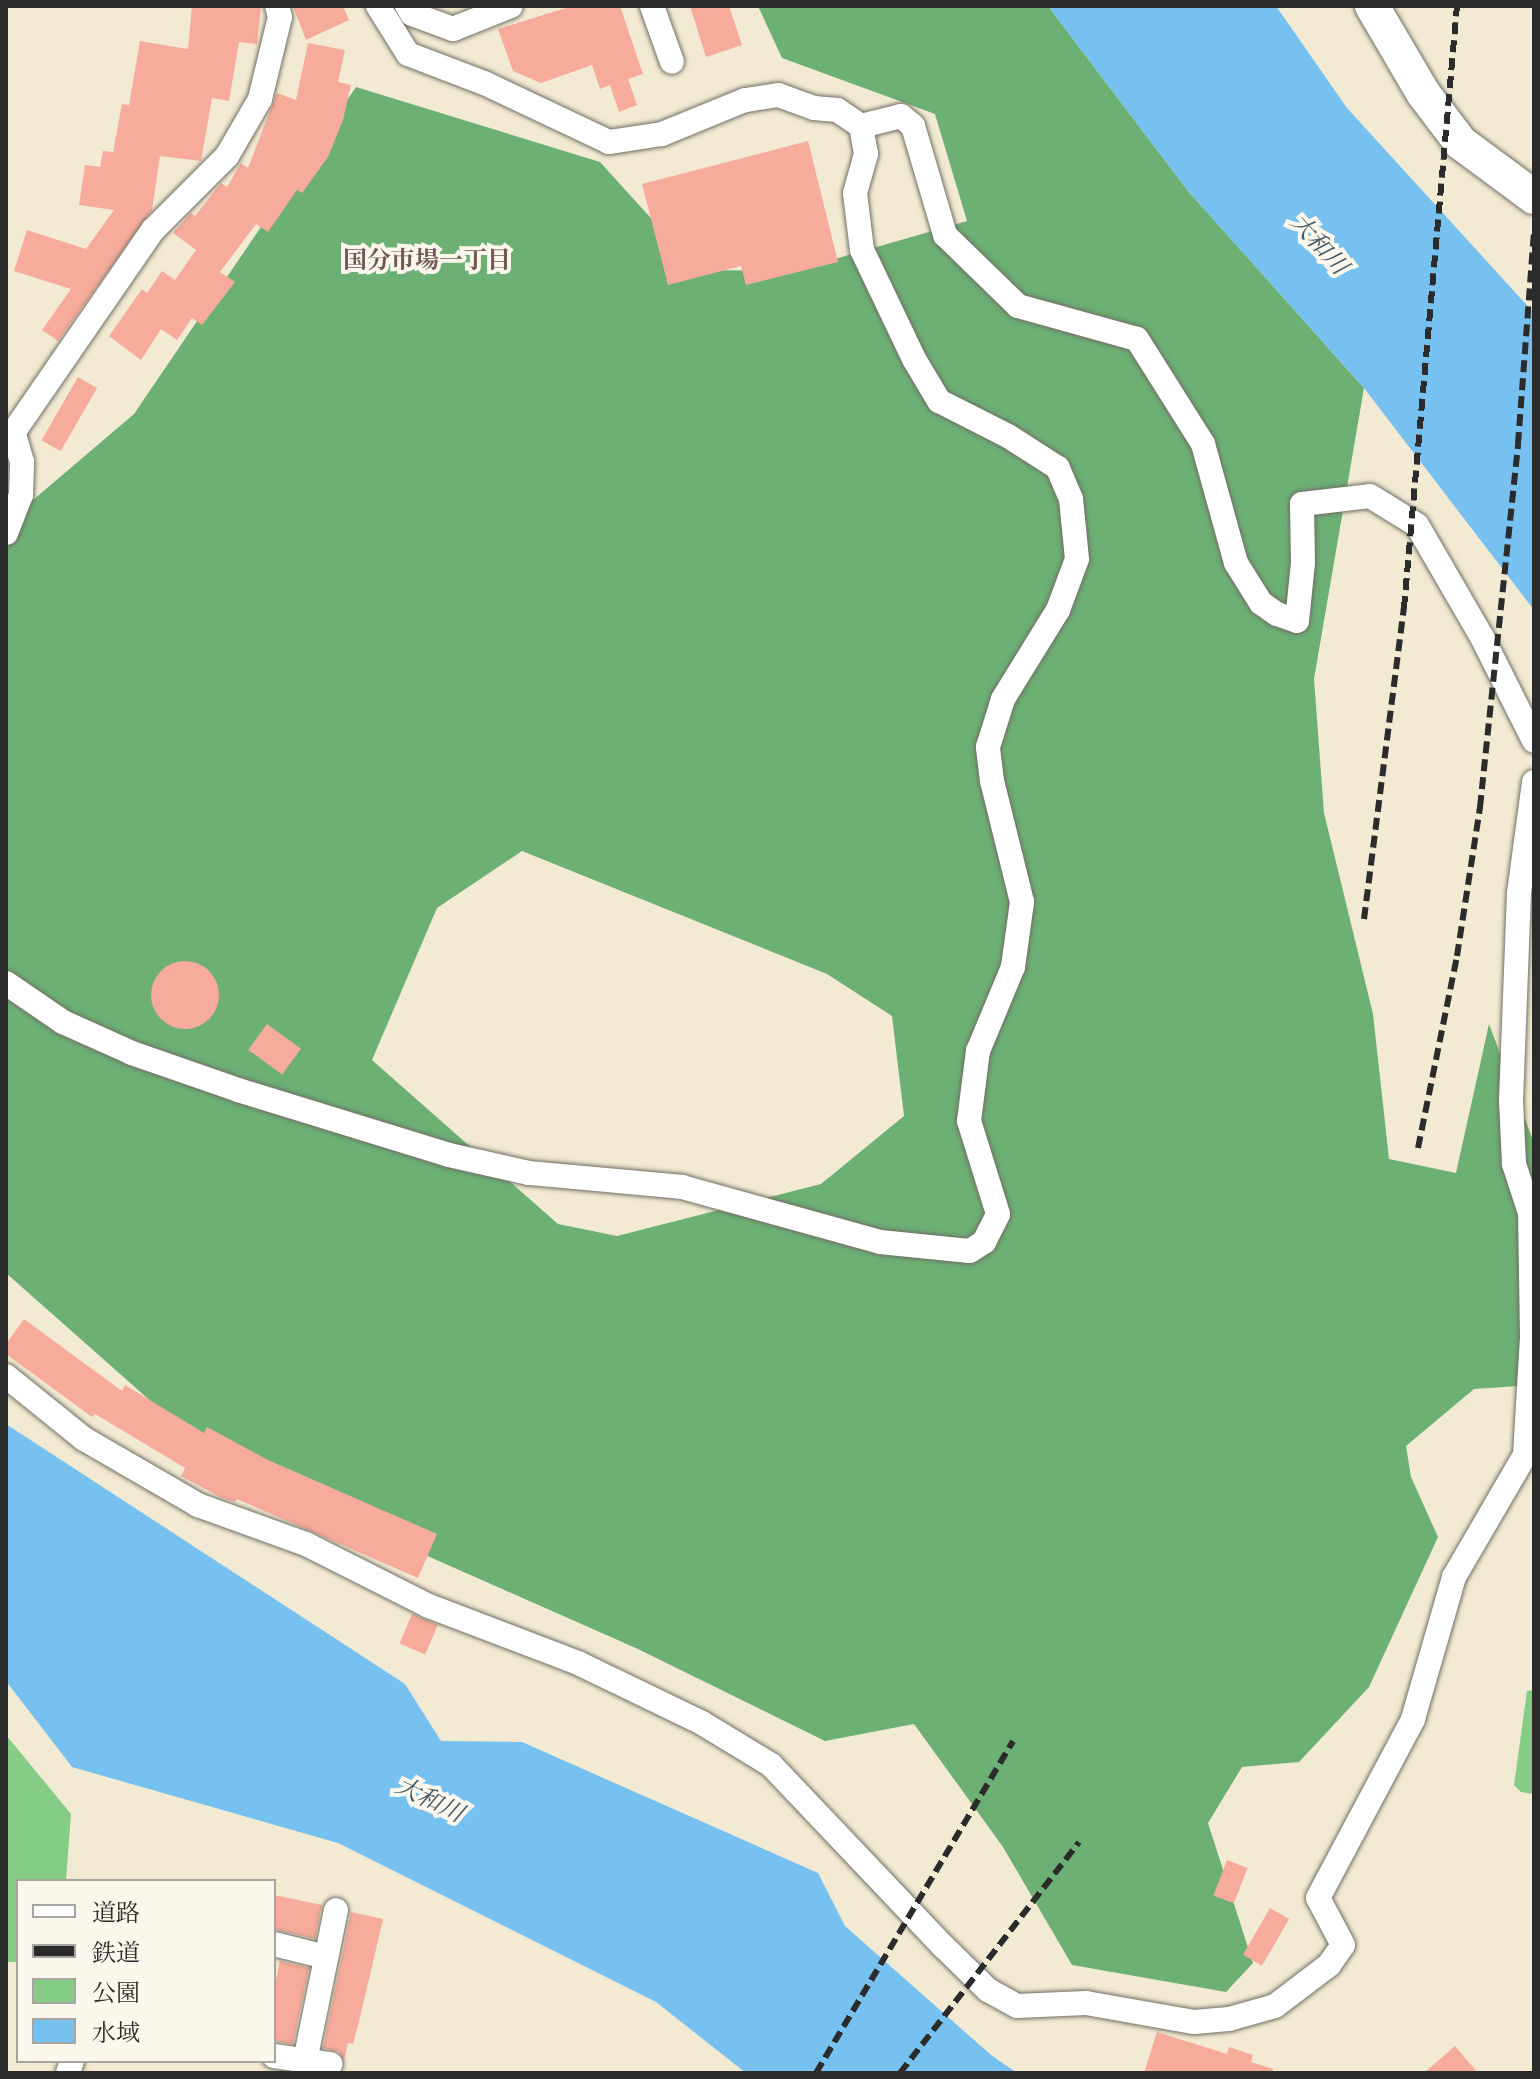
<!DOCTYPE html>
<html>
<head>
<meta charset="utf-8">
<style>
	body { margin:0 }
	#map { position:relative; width:1540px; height:2079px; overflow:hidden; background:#f2ead2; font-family:"IM FELL English","Noto Serif JP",serif }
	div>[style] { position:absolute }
	.green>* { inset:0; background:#85cc87 }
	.forest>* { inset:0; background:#6cb074 }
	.water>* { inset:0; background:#77c1f0 }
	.building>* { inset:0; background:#f7ab9b; transform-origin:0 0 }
	.round { border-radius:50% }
	.roads { filter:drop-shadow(0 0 2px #716e65) drop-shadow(0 0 2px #716e65) }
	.street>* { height:24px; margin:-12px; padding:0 12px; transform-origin:12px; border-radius:12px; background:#fff }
	.secondary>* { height:34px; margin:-17px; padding:0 17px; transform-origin:17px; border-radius:17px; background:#fff }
	.rail>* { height:6px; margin-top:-3px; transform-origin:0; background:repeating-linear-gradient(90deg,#2b2b2b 0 12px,transparent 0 18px) }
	span { translate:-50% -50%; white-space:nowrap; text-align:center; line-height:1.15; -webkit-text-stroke:8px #fbf7ec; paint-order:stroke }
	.water-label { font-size:24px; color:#425866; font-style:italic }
	.neighbourhood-label { font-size:24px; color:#725852; font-weight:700 }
	.frame { position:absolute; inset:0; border:8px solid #2b2b2b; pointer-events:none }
	.legend { position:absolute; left:16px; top:1879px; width:260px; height:184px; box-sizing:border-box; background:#fbf7ec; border:2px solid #a8a59f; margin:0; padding:10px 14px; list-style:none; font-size:24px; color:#2b2b2b }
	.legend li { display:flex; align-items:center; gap:16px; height:40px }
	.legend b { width:40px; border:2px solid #a8a59f }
</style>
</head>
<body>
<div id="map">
	<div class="green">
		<div style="clip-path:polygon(1534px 1690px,1534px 1794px,1521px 1792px,1514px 1785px,1527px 1691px)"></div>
		<div style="clip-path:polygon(6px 1735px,71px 1814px,66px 1881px,18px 1881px,18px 1962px,6px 1962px)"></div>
	</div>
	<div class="forest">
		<div style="clip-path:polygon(evenodd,758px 6px,1048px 6px,1188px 191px,1364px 388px,1314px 679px,1324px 813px,1373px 1014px,1389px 1159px,1456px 1173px,1489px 1024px,1534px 1143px,1534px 1385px,1474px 1389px,1406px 1446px,1411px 1477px,1438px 1537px,1369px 1687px,1299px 1762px,1242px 1767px,1208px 1823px,1253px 1963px,1226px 1992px,1072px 1965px,1003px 1847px,914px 1724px,825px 1741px,638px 1649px,224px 1466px,6px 1273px,6px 523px,134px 414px,356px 87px,600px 162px,698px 270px,793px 271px,967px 221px,935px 114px,782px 58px,758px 6px,522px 851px,827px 974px,892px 1016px,904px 1116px,821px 1184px,617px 1236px,558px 1224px,372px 1060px,437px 908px,522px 851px)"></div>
	</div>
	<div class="water">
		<div style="clip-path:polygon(1048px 6px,1276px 6px,1347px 108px,1534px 313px,1534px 610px,1364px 388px,1188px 191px)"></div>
		<div style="clip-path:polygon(6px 1424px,405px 1684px,441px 1741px,522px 1742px,818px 1873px,845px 1926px,991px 2055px,1017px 2073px,746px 2073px,656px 2002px,338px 1843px,72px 1767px,6px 1681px)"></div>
	</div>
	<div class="building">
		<div style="clip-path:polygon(192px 6px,261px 6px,257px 44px,239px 42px,229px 101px,212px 98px,201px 161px,160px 156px,152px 210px,58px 341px,42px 330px,71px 289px,14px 271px,27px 230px,86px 249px,114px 210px,79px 205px,85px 165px,100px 167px,103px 151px,113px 152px,122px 104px,129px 105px,140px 41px,188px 49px)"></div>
		<div style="clip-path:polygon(293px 6px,343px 6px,349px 20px,306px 40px)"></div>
		<div style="clip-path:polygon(572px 6px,620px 6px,643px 74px,628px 79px,637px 105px,619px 112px,610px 85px,600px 89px,592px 65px,541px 83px,513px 71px,498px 29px)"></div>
		<div style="clip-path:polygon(690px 6px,729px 6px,742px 45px,706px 57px)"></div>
		<div style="clip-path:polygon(308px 43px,345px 50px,338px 82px,351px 85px,343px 120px,328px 157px,302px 193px,297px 190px,268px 232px,256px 224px,220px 272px,235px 282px,202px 325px,192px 318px,177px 340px,161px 329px,141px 360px,109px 336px,142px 289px,147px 293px,162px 271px,175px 280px,196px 250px,173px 233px,191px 213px,195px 216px,221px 183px,227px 187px,241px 163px,248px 168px,277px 93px,296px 100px)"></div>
		<div style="clip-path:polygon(808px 141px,838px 262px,746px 285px,741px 266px,668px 285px,642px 184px)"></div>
		<div style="left:78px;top:377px;width:22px;height:73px;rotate:30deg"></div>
		<div class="round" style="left:151px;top:961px;width:68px;height:68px"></div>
		<div style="left:267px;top:1024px;width:42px;height:32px;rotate:36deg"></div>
		<div style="clip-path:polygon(24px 1319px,122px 1391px,125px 1385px,204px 1433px,207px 1427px,268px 1460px,437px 1534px,418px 1578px,237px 1499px,235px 1502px,220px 1497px,181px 1476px,185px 1468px,95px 1414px,92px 1417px,6px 1354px,6px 1344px)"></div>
		<div style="left:412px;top:1614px;width:28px;height:32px;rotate:23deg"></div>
		<div style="left:1227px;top:1860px;width:22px;height:38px;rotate:21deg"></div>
		<div style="clip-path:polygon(274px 1895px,322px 1905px,315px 1939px,274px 1929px)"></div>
		<div style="left:1270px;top:1908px;width:22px;height:54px;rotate:30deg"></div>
		<div style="clip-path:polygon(351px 1912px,383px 1919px,359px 2022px,353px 2044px,348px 2043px,344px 2061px,339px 2052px,323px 2048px)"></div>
		<div style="clip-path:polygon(280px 1961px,309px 1968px,293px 2044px,274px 2041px,274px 1989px)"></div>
		<div style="clip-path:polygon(1157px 2032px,1227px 2054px,1229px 2047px,1253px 2055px,1251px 2062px,1273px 2069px,1273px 2073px,1144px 2073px)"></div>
		<div style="clip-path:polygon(1455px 2046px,1478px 2073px,1424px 2073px)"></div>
	</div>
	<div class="roads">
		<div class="street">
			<div style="left:407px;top:6px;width:9px;rotate:58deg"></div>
			<div style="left:412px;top:14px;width:44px;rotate:20.1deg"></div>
			<div style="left:453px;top:29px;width:62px;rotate:-21.6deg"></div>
			<div style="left:652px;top:6px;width:59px;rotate:70.3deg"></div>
			<div style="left:861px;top:126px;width:41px;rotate:-14deg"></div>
			<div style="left:901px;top:116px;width:16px;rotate:40deg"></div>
			<div style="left:913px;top:126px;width:114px;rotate:73.6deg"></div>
			<div style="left:945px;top:235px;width:102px;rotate:44.2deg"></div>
			<div style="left:1018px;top:306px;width:123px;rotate:15.5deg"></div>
			<div style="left:1137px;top:339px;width:124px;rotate:57.8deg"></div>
			<div style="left:1203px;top:444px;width:123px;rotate:74.5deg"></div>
			<div style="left:1236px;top:563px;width:47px;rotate:58deg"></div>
			<div style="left:1261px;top:603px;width:19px;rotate:35deg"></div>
			<div style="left:1277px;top:614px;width:21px;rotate:19deg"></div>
			<div style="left:1297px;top:621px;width:58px;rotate:-84.1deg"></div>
			<div style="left:1303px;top:563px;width:59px;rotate:-91deg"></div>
			<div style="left:1302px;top:504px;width:68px;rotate:-6.7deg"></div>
			<div style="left:1370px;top:496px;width:55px;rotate:31.7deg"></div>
			<div style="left:1417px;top:525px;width:129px;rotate:59.9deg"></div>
			<div style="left:1482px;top:637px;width:116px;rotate:63.4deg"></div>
			<div style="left:6px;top:443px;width:259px;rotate:-55.4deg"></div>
			<div style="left:153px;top:230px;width:105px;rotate:-45deg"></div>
			<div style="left:227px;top:156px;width:66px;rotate:-59.9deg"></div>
			<div style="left:260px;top:99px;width:84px;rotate:-76.3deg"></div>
			<div style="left:280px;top:17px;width:11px;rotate:-105deg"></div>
			<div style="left:6px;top:533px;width:41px;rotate:-68.5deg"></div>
			<div style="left:21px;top:495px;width:33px;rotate:-88deg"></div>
			<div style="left:22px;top:462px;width:29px;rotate:-106deg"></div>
			<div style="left:6px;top:983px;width:69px;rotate:34.4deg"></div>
			<div style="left:63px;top:1022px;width:76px;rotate:24.2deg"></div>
			<div style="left:132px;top:1053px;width:112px;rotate:19.2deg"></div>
			<div style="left:238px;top:1090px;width:221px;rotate:17.1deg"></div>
			<div style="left:449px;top:1155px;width:82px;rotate:12.7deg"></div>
			<div style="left:529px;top:1173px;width:154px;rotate:5.2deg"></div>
			<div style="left:682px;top:1187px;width:205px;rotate:15.5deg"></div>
			<div style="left:880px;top:1242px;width:90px;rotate:5.7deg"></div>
			<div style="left:970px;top:1251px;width:17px;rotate:-33deg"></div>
			<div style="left:984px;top:1242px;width:31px;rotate:-63deg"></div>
			<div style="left:998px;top:1214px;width:97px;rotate:-107.3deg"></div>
			<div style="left:969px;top:1121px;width:71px;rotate:-82.7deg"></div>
			<div style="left:978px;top:1051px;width:91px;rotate:-67.4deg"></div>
			<div style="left:1013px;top:967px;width:66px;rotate:-82.1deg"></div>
			<div style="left:1022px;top:902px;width:125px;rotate:-103.9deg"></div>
			<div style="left:992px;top:781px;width:34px;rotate:-97deg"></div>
			<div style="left:988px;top:747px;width:50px;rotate:-72.6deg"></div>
			<div style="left:1003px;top:699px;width:105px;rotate:-58.3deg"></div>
			<div style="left:1058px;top:610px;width:54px;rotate:-69.6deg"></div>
			<div style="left:1077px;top:559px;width:60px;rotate:-95.7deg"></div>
			<div style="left:1071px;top:499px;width:34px;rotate:-113deg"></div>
			<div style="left:1058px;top:468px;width:59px;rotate:-147.4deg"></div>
			<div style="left:1008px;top:436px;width:77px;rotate:-153.1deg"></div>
			<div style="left:939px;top:401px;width:49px;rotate:-120.8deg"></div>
			<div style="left:914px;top:359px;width:121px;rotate:-115.5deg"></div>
			<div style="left:862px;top:250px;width:57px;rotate:-97deg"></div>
			<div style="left:855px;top:193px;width:41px;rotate:-74.2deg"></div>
			<div style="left:866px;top:154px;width:28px;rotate:-100deg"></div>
			<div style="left:861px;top:126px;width:29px;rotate:-146deg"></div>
			<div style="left:837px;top:110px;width:23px;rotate:-175deg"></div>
			<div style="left:814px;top:108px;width:38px;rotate:-160deg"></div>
			<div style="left:778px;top:95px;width:33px;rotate:171deg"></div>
			<div style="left:745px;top:100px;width:90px;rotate:157.7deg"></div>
			<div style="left:662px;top:134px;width:54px;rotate:171.4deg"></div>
			<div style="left:609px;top:142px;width:138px;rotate:-154.7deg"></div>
			<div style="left:484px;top:83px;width:81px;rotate:-159.1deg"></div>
			<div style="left:408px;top:54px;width:57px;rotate:-122deg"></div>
			<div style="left:6px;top:1376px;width:100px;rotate:38.9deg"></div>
			<div style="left:84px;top:1439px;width:132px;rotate:30.1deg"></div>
			<div style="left:198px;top:1505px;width:115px;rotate:19.9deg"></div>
			<div style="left:306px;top:1544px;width:138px;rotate:26.8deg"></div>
			<div style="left:429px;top:1606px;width:160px;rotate:20.9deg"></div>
			<div style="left:578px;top:1663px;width:138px;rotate:25.8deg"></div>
			<div style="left:702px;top:1723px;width:81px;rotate:31.3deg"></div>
			<div style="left:771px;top:1765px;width:250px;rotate:46.5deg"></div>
			<div style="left:943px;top:1946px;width:63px;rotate:44.4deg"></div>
			<div style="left:988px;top:1990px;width:33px;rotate:29deg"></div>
			<div style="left:1017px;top:2006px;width:69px;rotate:-2.5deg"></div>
			<div style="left:1086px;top:2003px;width:110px;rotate:10deg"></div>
			<div style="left:1194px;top:2022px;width:35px;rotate:-5deg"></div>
			<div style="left:1229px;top:2019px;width:48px;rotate:-15.8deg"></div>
			<div style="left:1275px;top:2006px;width:68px;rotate:-37.2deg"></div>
			<div style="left:1329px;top:1965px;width:24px;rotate:-55deg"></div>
			<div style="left:1343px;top:1945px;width:53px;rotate:-118deg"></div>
			<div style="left:1318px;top:1898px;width:203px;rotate:-62deg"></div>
			<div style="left:1413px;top:1719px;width:148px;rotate:-73.9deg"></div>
			<div style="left:1454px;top:1577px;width:141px;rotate:-59.8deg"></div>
			<div style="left:1525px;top:1455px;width:118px;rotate:-86.6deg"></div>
			<div style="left:1532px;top:1337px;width:124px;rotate:-90.9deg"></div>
			<div style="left:1530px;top:1213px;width:52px;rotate:-108.1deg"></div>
			<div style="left:1514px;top:1164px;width:63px;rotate:-92.7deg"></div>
			<div style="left:1511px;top:1101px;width:208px;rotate:-87.8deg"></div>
			<div style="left:1519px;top:893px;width:112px;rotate:-82.3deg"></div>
			<div style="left:274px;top:1944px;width:54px;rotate:14deg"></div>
			<div style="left:274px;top:2056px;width:57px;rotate:8.1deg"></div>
			<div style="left:305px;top:2061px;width:154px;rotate:-78.4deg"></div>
			<div style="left:68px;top:2073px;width:13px;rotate:-72deg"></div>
		</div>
		<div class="secondary">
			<div style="left:1372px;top:6px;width:101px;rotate:59.6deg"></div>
			<div style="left:1423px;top:93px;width:63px;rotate:52.8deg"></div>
			<div style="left:1461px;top:143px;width:91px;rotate:36.5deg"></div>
		</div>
	</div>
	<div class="rail">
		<div style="left:1364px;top:919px;width:314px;rotate:-82.7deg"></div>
		<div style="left:1404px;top:608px;width:604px;rotate:-84.97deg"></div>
		<div style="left:1418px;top:1148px;width:196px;rotate:-78.5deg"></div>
		<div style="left:1457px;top:956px;width:151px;rotate:-81.2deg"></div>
		<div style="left:1480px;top:807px;width:365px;rotate:-84deg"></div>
		<div style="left:1518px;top:444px;width:215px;rotate:-85.7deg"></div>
		<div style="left:816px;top:2073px;width:386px;rotate:-59.3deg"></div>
		<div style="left:900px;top:2073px;width:292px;rotate:-52.2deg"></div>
	</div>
	<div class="water-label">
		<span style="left:1318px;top:245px;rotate:48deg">大和川</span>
		<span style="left:429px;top:1801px;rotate:26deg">大和川</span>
	</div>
	<div class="neighbourhood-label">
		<span style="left:427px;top:262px">国分市場一丁目</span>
	</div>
	<div class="frame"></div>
	<ul class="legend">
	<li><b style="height:10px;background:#fff"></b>道路</li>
	<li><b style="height:10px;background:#2b2b2b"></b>鉄道</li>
	<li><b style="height:22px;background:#85cc87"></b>公園</li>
	<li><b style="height:22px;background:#77c1f0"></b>水域</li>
	</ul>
</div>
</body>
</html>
